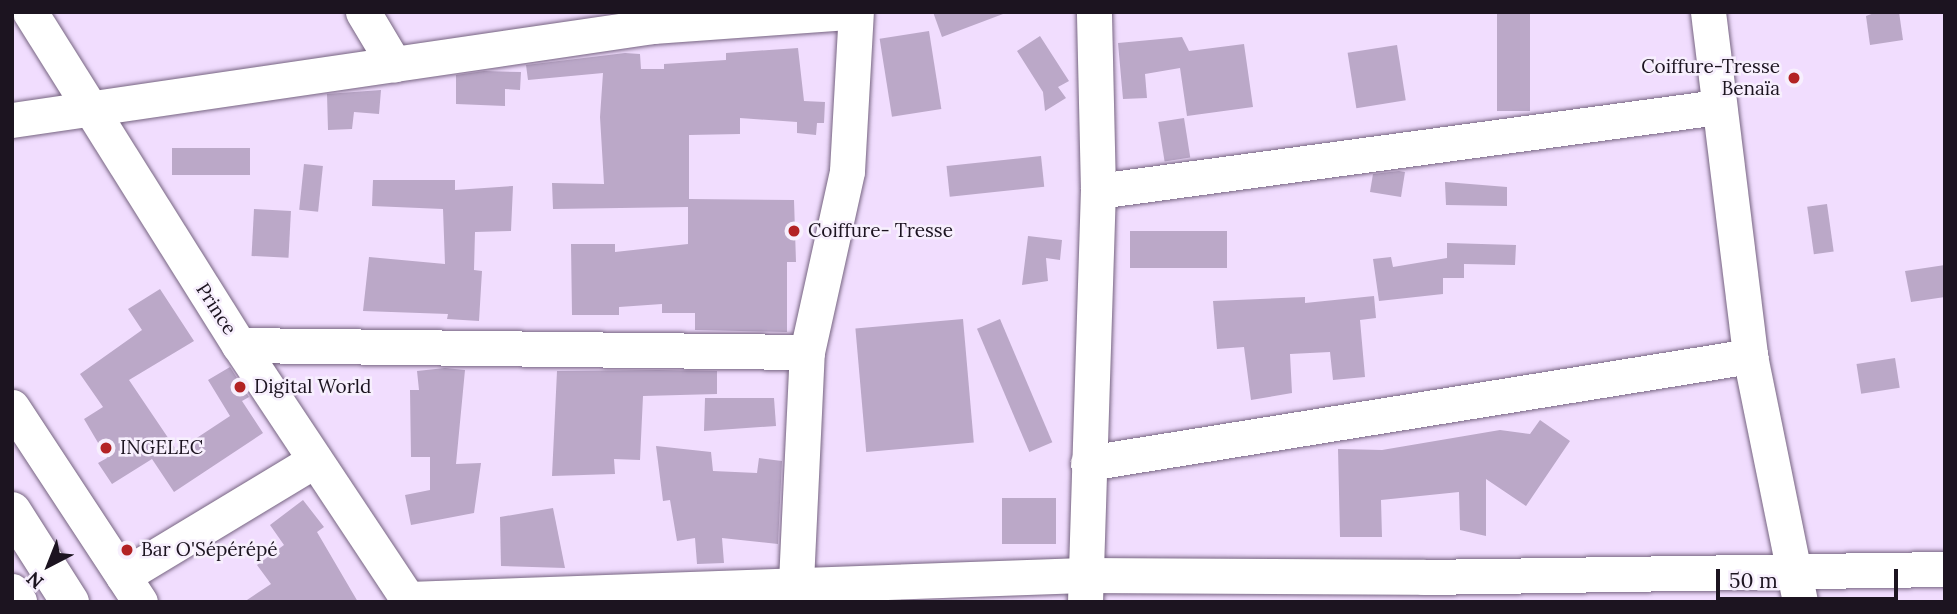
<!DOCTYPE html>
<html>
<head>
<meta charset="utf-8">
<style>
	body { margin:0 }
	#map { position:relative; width:1957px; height:614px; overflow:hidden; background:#f1ddfe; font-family:Lora,serif }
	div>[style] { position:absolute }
	.building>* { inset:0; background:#bba8c8; transform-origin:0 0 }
	.roads { filter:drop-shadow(0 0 2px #766481) drop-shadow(0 0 2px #766481) }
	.minor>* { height:35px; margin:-17.5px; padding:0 17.5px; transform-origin:17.5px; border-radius:17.5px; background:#fff }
	.major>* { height:38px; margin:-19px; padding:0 19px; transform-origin:19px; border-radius:19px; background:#fff }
	.dots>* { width:19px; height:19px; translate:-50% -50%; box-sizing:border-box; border:4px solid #f7effd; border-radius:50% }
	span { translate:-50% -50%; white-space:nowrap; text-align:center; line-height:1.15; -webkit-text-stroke:5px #f7effd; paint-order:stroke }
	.poi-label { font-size:19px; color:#1c1420 }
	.right { translate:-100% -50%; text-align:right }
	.left { translate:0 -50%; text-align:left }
	.street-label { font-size:19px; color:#1c1420 }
	.frame { position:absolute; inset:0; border:14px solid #1c1420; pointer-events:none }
	.north { position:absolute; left:14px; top:530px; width:70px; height:70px; -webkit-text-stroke:5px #f7effd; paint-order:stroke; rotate:222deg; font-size:19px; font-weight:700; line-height:28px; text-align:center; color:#1c1420 }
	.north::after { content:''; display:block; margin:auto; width:24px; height:32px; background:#1c1420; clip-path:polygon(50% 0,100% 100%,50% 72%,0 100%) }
	.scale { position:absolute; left:1716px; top:569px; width:182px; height:32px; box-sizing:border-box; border:4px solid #1c1420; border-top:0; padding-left:9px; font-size:21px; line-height:24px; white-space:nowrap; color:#1c1420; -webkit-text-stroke:5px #f7effd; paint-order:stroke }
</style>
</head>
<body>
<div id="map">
	<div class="building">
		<div style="clip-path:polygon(933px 12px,1003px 12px,1003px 14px,942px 37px)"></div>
		<div style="left:1497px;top:12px;width:33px;height:99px"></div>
		<div style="clip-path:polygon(1877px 12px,1899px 12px,1903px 40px,1870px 45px,1866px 16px)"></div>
		<div style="left:929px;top:31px;width:79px;height:50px;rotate:81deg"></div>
		<div style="clip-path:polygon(1040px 36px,1069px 81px,1058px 87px,1066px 98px,1045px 111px,1043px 92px,1017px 51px)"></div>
		<div style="clip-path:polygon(1182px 37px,1189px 51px,1244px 44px,1253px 107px,1187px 116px,1180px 68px,1145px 74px,1147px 98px,1123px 99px,1118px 43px)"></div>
		<div style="left:1397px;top:45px;width:56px;height:50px;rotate:81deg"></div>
		<div style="clip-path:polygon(798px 48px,804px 101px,825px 102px,824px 123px,817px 123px,816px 135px,797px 133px,797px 122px,740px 118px,740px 134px,689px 135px,689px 199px,794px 200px,796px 262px,787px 262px,787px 332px,695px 330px,695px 313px,662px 313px,662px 304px,619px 307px,619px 315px,572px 315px,571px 244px,615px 244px,615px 252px,688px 244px,688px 207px,553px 209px,552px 183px,604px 184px,600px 117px,603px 73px,528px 80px,526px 65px,625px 53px,640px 54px,641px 69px,664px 69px,664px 64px,726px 60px,726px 53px)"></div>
		<div style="clip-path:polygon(484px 71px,521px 72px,520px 90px,505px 89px,505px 106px,456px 104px,456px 75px)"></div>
		<div style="clip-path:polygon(381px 90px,379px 114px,354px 112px,352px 129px,328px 130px,327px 94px)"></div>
		<div style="left:1184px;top:118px;width:40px;height:26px;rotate:81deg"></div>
		<div style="left:172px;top:148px;width:78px;height:27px"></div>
		<div style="left:1041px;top:156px;width:31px;height:95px;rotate:84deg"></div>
		<div style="left:304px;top:164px;width:19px;height:46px;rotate:6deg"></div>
		<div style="clip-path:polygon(1399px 171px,1405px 172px,1401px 197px,1370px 192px,1373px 174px)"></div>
		<div style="clip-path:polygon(373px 180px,455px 180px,455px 190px,513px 186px,511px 231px,475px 232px,474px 270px,482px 271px,479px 321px,447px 319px,448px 314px,363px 311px,369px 257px,445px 264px,443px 209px,372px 206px)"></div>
		<div style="clip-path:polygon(1445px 182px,1507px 187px,1507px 206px,1446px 205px)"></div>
		<div style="left:1827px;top:204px;width:48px;height:20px;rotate:82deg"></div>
		<div style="left:254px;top:209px;width:37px;height:47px;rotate:3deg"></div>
		<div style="left:1227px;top:231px;width:37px;height:97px;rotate:90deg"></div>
		<div style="clip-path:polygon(1028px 236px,1062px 240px,1060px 260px,1046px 258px,1048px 281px,1022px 285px)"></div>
		<div style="clip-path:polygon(1447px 243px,1516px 245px,1515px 265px,1464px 264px,1464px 278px,1443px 278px,1443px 294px,1379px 301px,1373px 259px,1391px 257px,1393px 267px,1447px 258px)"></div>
		<div style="clip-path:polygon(1945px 265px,1945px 297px,1911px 302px,1905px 271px)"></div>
		<div style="clip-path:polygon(160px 289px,194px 341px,129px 380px,177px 451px,230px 416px,208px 380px,230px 367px,249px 397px,242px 401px,263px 433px,174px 492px,152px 459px,112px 484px,98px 463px,107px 458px,84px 419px,103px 407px,80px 374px,142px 330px,128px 309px)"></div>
		<div style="clip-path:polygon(1374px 296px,1376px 318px,1360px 320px,1365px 377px,1333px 380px,1330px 352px,1290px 354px,1292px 393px,1251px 400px,1244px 347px,1217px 349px,1213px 301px,1305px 297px,1305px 303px)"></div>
		<div style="left:963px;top:319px;width:124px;height:108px;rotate:85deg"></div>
		<div style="left:1000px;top:319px;width:134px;height:25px;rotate:67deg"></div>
		<div style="left:1895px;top:358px;width:30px;height:39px;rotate:81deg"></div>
		<div style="clip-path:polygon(445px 368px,465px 370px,456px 464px,481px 463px,474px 513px,411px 525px,405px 495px,430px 490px,430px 457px,411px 457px,410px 390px,419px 390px,417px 371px)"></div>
		<div style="clip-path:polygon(658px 370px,717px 371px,717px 394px,643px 396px,640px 460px,614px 459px,615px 474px,552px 476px,557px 371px)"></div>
		<div style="clip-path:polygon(705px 398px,774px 398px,776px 426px,704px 431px)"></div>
		<div style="clip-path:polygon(1540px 420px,1570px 441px,1526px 506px,1486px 479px,1486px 536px,1460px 530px,1459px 492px,1381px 500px,1382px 537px,1340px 537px,1338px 449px,1382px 450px,1500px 430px,1530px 434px)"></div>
		<div style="clip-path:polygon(656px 446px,711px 452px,713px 471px,757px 473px,759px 458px,782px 461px,778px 544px,722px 538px,724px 563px,697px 564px,695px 538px,677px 541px,670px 500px,663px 501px)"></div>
		<div style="left:1002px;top:498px;width:54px;height:46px"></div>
		<div style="clip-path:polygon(303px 500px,324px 527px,317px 532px,358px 602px,244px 602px,271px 584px,257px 565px,284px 545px,270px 525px)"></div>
		<div style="clip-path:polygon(553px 508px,565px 568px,501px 566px,500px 517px)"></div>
	</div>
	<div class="roads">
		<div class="minor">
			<div style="left:30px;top:12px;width:393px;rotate:57.9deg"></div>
			<div style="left:239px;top:345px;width:309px;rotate:56.4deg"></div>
			<div style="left:363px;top:12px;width:61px;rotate:59.2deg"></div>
			<div style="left:1708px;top:12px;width:347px;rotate:83deg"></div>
			<div style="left:1750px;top:356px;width:251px;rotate:78.5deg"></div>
			<div style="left:12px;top:120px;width:648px;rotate:-8.34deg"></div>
			<div style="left:653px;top:26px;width:195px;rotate:-4.1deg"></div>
			<div style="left:1098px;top:191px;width:626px;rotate:-7.72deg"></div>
			<div style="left:239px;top:345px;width:568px;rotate:0.71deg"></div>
			<div style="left:12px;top:407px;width:233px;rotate:56.7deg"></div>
			<div style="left:1088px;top:463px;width:671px;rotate:-9.18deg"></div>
			<div style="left:123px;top:576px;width:224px;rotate:-31.1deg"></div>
			<div style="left:796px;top:582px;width:230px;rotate:-87.3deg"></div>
			<div style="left:807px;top:352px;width:185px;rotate:-77.5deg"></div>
			<div style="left:847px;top:171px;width:159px;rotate:-86.8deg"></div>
			<div style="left:408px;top:599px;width:676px;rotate:-2.03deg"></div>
			<div style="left:1084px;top:575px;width:339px;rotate:0.3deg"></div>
			<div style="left:1423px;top:577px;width:522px;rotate:-0.88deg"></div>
			<div style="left:1085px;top:602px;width:411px;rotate:-88.2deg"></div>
			<div style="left:1098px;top:191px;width:179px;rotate:-91.3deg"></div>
		</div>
		<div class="major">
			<div style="left:12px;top:511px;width:108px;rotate:57.5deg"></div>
			<div style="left:12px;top:593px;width:11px;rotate:56deg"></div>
		</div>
	</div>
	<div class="dots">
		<div style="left:1794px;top:78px;background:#b32324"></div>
		<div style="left:794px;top:231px;background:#b32324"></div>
		<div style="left:240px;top:387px;background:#b32324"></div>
		<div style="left:106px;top:448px;background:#b32324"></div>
		<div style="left:127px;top:550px;background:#b32324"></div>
	</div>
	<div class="poi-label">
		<span class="right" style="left:1780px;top:78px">Coiffure-Tresse<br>Benaïa</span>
		<span class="left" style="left:808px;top:231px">Coiffure- Tresse</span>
		<span class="left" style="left:254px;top:387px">Digital World</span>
		<span class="left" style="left:120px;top:448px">INGELEC</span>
		<span class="left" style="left:141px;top:550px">Bar O'Sépérépé</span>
	</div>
	<div class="street-label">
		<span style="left:216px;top:309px;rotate:57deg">Prince</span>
	</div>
	<div class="frame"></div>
	<div class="north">N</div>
	<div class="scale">50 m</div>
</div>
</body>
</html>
